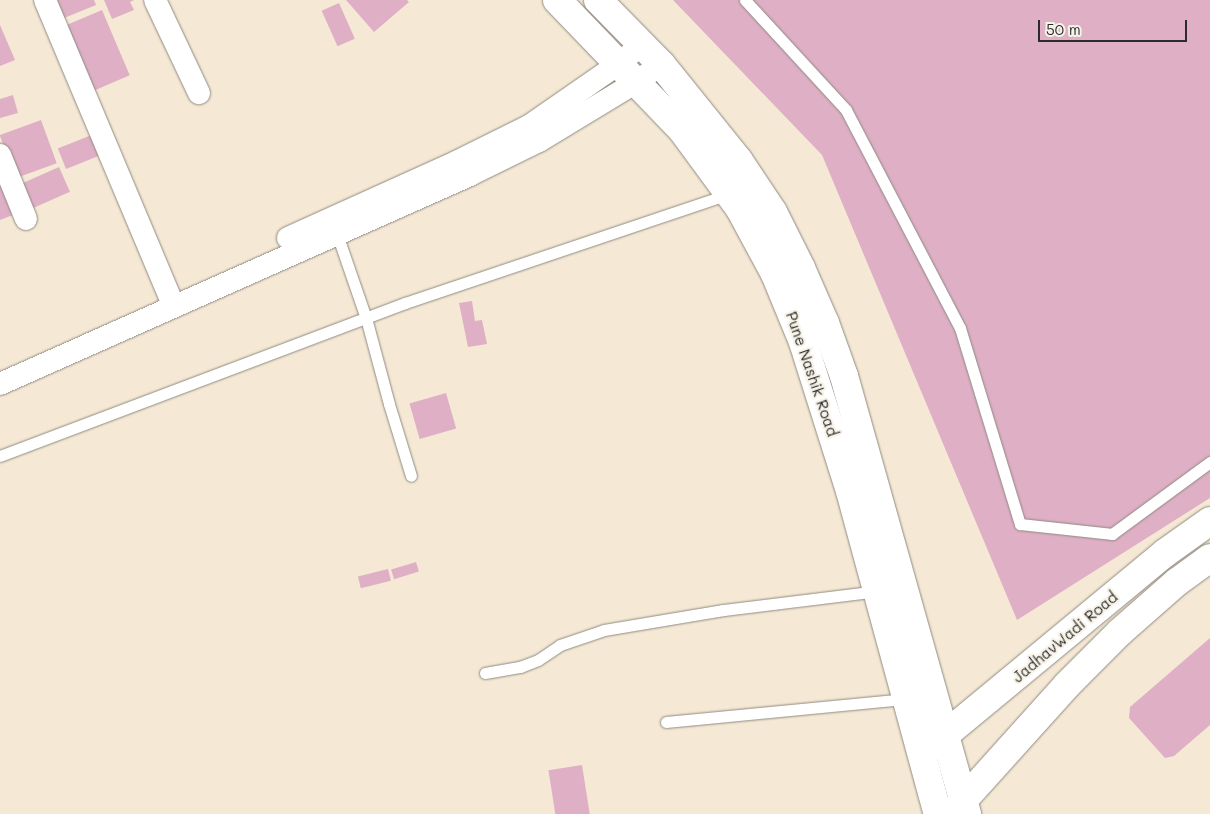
<!DOCTYPE html>
<html>
<head>
<meta charset="utf-8">
<style>
	body { margin:0 }
	#map { position:relative; width:1210px; height:814px; overflow:hidden; background:#f5e9d5; font-family:Mali,sans-serif }
	div>[style] { position:absolute }
	.building>* { inset:0; background:#dfafc6; transform-origin:0 0 }
	.roads { filter:drop-shadow(0 0 1px #908a80) drop-shadow(0 0 1px #908a80) }
	.lane>* { height:11px; margin:-5.5px; padding:0 5.5px; transform-origin:5.5px; border-radius:5.5px; background:#fff }
	.street>* { height:22px; margin:-11px; padding:0 11px; transform-origin:11px; border-radius:11px; background:#fff }
	.secondary>* { height:28px; margin:-14px; padding:0 14px; transform-origin:14px; border-radius:14px; background:#fff }
	.highway>* { height:28px; margin:-14px; padding:0 14px; transform-origin:14px; border-radius:14px; background:#fff }
	span { translate:-50% -50%; white-space:nowrap; text-align:center; line-height:1.15; -webkit-text-stroke:4.5px #f7f3e8; paint-order:stroke }
	.street-label { font-size:15px; color:#2b2b2b }
	.scale { position:absolute; left:1038px; top:20px; width:149px; height:22px; box-sizing:border-box; border:2px solid #2b2b2b; border-top:0; padding-left:6px; font-size:15px; line-height:18px; white-space:nowrap; color:#2b2b2b; -webkit-text-stroke:4px #f7f3e8; paint-order:stroke }
</style>
</head>
<body>
<div id="map">
	<div class="building">
		<div style="clip-path:polygon(49px 0,94px 0,96px 5px,64px 18px)"></div>
		<div style="clip-path:polygon(104px 0,134px 0,130px 2px,134px 10px,112px 19px)"></div>
		<div style="clip-path:polygon(346px 0,407px 0,409px 2px,374px 32px)"></div>
		<div style="clip-path:polygon(673px 0,1210px 0,1210px 498px,1017px 620px,822px 155px)"></div>
		<div style="left:339px;top:3px;width:39px;height:19px;rotate:66deg"></div>
		<div style="left:102px;top:10px;width:71px;height:41px;rotate:67deg"></div>
		<div style="clip-path:polygon(0 25px,15px 60px,0 66px)"></div>
		<div style="clip-path:polygon(13px 95px,18px 113px,0 118px,0 99px)"></div>
		<div style="left:41px;top:120px;width:46px;height:44px;rotate:70deg"></div>
		<div style="left:94px;top:134px;width:22px;height:39px;rotate:68deg"></div>
		<div style="left:59px;top:167px;width:27px;height:42px;rotate:66deg"></div>
		<div style="clip-path:polygon(0 168px,18px 213px,0 220px)"></div>
		<div style="clip-path:polygon(472px 301px,475px 321px,482px 320px,487px 344px,468px 347px,459px 303px)"></div>
		<div style="left:446px;top:393px;width:37px;height:38px;rotate:74deg"></div>
		<div style="left:416px;top:562px;width:10px;height:26px;rotate:73deg"></div>
		<div style="left:388px;top:569px;width:12px;height:31px;rotate:76deg"></div>
		<div style="clip-path:polygon(1210px 638px,1210px 725px,1174px 756px,1165px 758px,1129px 718px,1130px 707px)"></div>
		<div style="left:582px;top:765px;width:50px;height:34px;rotate:81deg"></div>
	</div>
	<div class="roads">
		<div class="lane">
			<div style="left:745px;top:0;width:149px;rotate:47.4deg"></div>
			<div style="left:846px;top:110px;width:246px;rotate:62.4deg"></div>
			<div style="left:960px;top:328px;width:205px;rotate:73deg"></div>
			<div style="left:1020px;top:524px;width:93px;rotate:6.2deg"></div>
			<div style="left:1112px;top:534px;width:122px;rotate:-36.3deg"></div>
			<div style="left:337px;top:234px;width:89px;rotate:71deg"></div>
			<div style="left:366px;top:318px;width:89px;rotate:75deg"></div>
			<div style="left:389px;top:404px;width:75px;rotate:73deg"></div>
			<div style="left:0;top:456px;width:433px;rotate:-20.7deg"></div>
			<div style="left:405px;top:303px;width:342px;rotate:-18.6deg"></div>
			<div style="left:485px;top:673px;width:36px;rotate:-10deg"></div>
			<div style="left:520px;top:667px;width:19px;rotate:-21deg"></div>
			<div style="left:538px;top:660px;width:27px;rotate:-34deg"></div>
			<div style="left:560px;top:645px;width:46px;rotate:-18.8deg"></div>
			<div style="left:604px;top:630px;width:121px;rotate:-9.5deg"></div>
			<div style="left:723px;top:610px;width:155px;rotate:-7deg"></div>
			<div style="left:666px;top:722px;width:241px;rotate:-5.5deg"></div>
		</div>
		<div class="street">
			<div style="left:45px;top:0;width:331px;rotate:67.2deg"></div>
			<div style="left:155px;top:0;width:103px;rotate:64.7deg"></div>
			<div style="left:0;top:155px;width:69px;rotate:67.9deg"></div>
			<div style="left:288px;top:238px;width:184px;rotate:-24.3deg"></div>
			<div style="left:456px;top:162px;width:81px;rotate:-26.3deg"></div>
			<div style="left:529px;top:126px;width:111px;rotate:-34.7deg"></div>
			<div style="left:620px;top:63px;width:29px;rotate:-41deg"></div>
			<div style="left:0;top:384px;width:514px;rotate:-23.97deg"></div>
			<div style="left:470px;top:175px;width:77px;rotate:-26.2deg"></div>
			<div style="left:539px;top:141px;width:116px;rotate:-31.2deg"></div>
			<div style="left:638px;top:81px;width:29px;rotate:-36deg"></div>
		</div>
		<div class="secondary">
			<div style="left:928px;top:749px;width:308px;rotate:-39.6deg"></div>
			<div style="left:1165px;top:553px;width:55px;rotate:-35.4deg"></div>
			<div style="left:951px;top:814px;width:173px;rotate:-48deg"></div>
			<div style="left:1067px;top:685px;width:75px;rotate:-45deg"></div>
			<div style="left:1120px;top:632px;width:76px;rotate:-41.3deg"></div>
			<div style="left:1177px;top:582px;width:41px;rotate:-36deg"></div>
		</div>
		<div class="highway">
			<div style="left:557px;top:0;width:180px;rotate:46.1deg"></div>
			<div style="left:682px;top:130px;width:98px;rotate:53.7deg"></div>
			<div style="left:740px;top:209px;width:74px;rotate:61.7deg"></div>
			<div style="left:775px;top:274px;width:74px;rotate:67.6deg"></div>
			<div style="left:803px;top:342px;width:156px;rotate:72.5deg"></div>
			<div style="left:850px;top:491px;width:335px;rotate:74.8deg"></div>
			<div style="left:598px;top:0;width:90px;rotate:45.5deg"></div>
			<div style="left:661px;top:64px;width:124px;rotate:51.2deg"></div>
			<div style="left:739px;top:161px;width:61px;rotate:56.3deg"></div>
			<div style="left:773px;top:212px;width:63px;rotate:63.4deg"></div>
			<div style="left:801px;top:268px;width:60px;rotate:66.4deg"></div>
			<div style="left:825px;top:323px;width:56px;rotate:70.3deg"></div>
			<div style="left:844px;top:376px;width:455px;rotate:74.3deg"></div>
		</div>
	</div>
	<div class="street-label">
		<span style="left:812px;top:374px;rotate:71deg">Pune Nashik Road</span>
		<span style="left:1065px;top:637px;rotate:-40deg">JadhavWadi Road</span>
	</div>
	<div class="scale">50 m</div>
</div>
</body>
</html>
